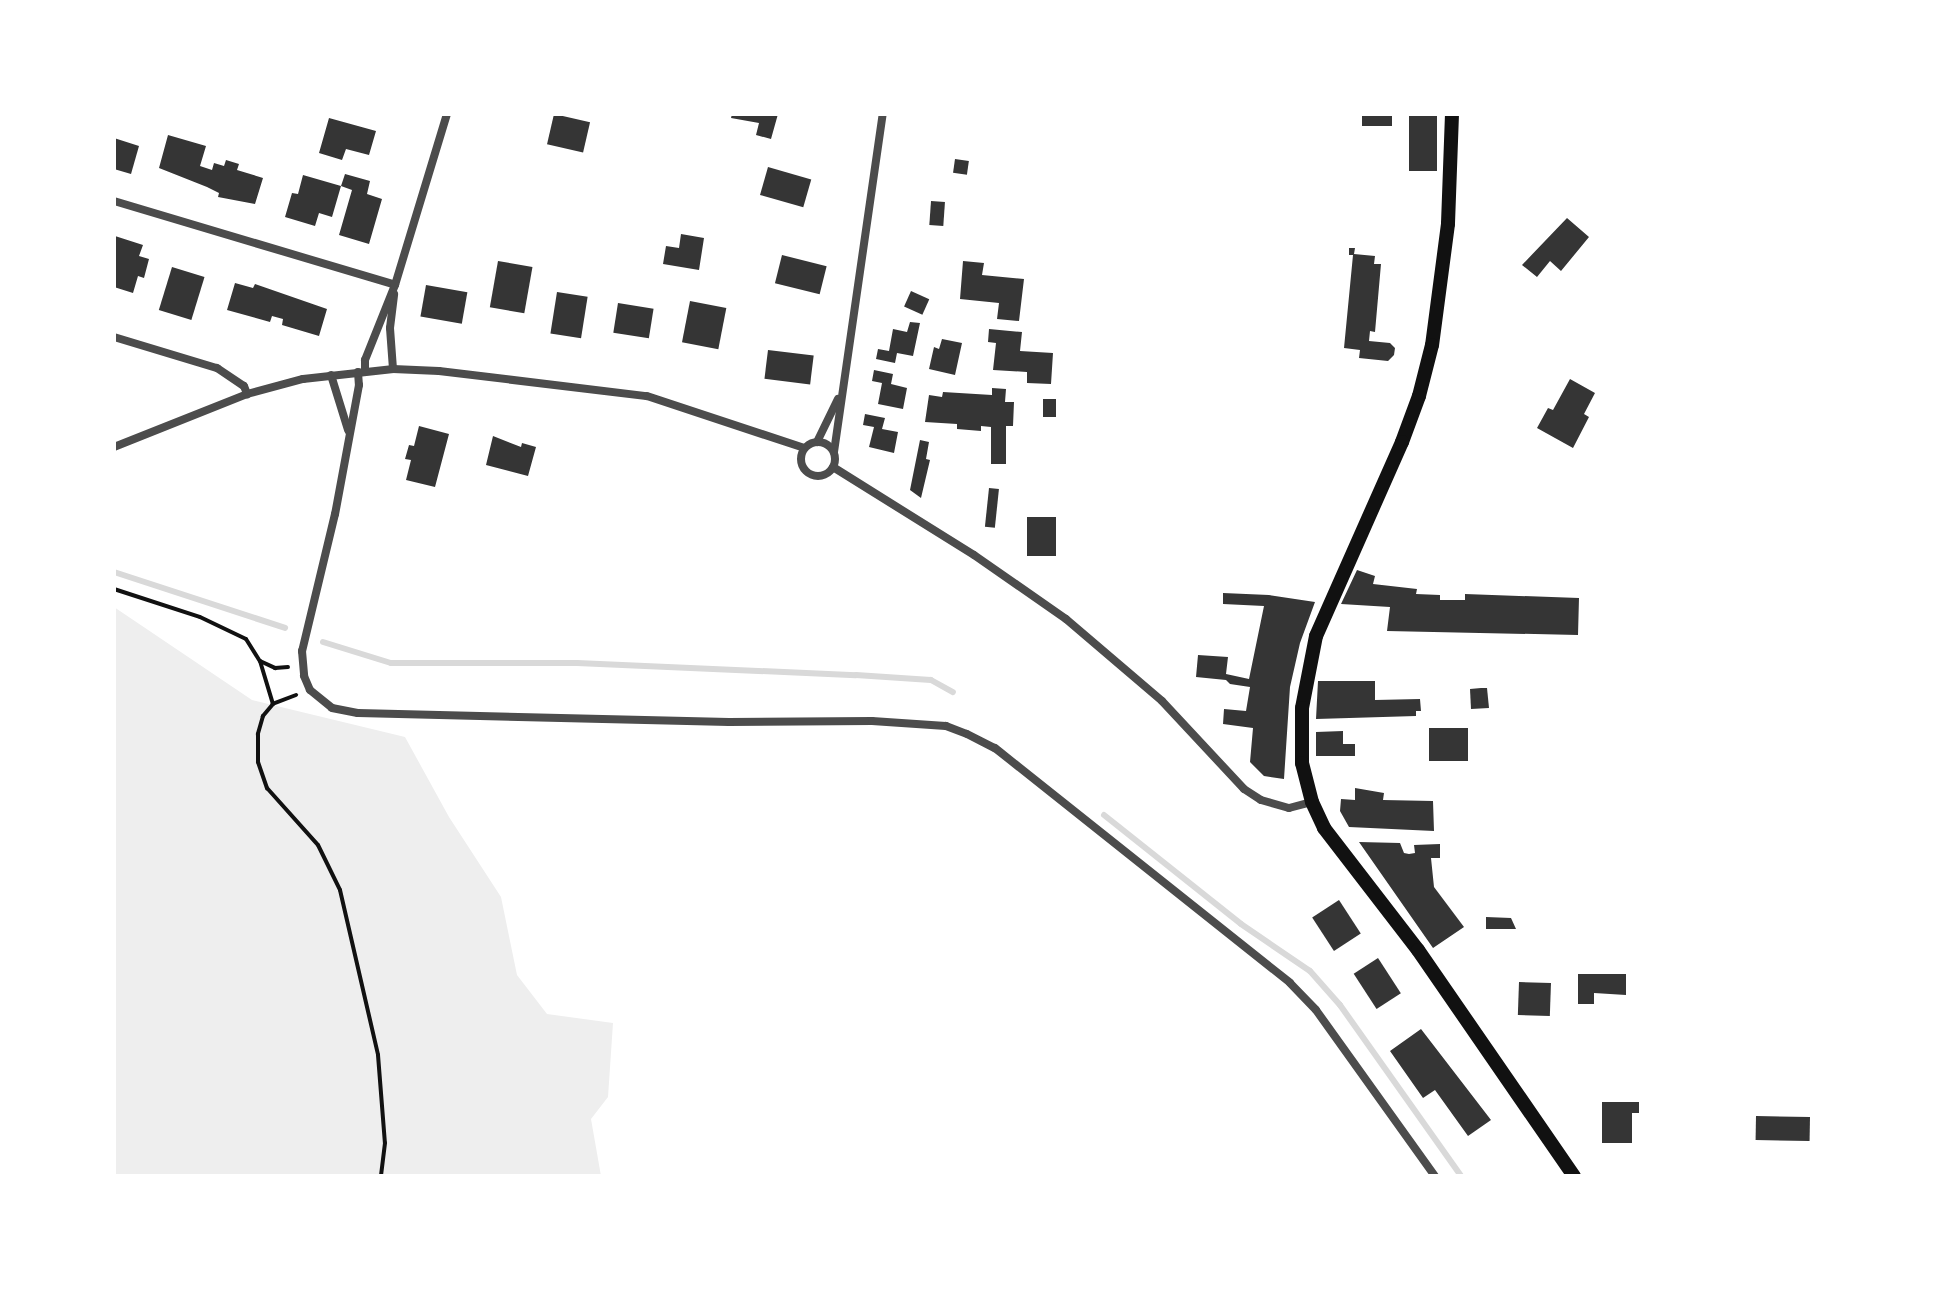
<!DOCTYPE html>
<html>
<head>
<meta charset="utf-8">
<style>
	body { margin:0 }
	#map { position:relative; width:1955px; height:1290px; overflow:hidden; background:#fff; font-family:"IBM Plex Sans",sans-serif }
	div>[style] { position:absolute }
	.green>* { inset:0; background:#eee }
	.stream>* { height:6px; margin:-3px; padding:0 3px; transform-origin:3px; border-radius:3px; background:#d9d9d9 }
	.building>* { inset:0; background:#353535; transform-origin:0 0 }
	.path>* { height:4px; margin:-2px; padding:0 2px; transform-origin:2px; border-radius:2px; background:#111 }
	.minor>* { height:8px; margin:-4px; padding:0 4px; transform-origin:4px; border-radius:4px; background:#4c4c4c }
	.minor>.ring { margin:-4px; padding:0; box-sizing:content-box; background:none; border:8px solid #4c4c4c; border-radius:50% }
	.secondary>* { height:14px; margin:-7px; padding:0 7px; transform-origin:7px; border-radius:7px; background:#111 }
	span { translate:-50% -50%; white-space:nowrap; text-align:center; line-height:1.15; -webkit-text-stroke:6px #fff; paint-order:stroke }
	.frame { position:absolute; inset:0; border:116px solid #fff; pointer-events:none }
</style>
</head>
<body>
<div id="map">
	<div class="green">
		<div style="clip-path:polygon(114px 607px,252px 700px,405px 737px,449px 817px,501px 897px,517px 975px,547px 1014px,613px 1023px,608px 1097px,591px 1119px,601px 1176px,114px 1176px)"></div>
	</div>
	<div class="stream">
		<div style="left:114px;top:572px;width:180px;rotate:18.1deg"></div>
		<div style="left:323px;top:642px;width:71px;rotate:17.2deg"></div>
		<div style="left:391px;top:663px;width:186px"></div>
		<div style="left:577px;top:663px;width:279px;rotate:2.5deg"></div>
		<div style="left:856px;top:675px;width:75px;rotate:3.8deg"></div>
		<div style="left:931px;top:680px;width:25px;rotate:29deg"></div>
		<div style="left:1104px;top:815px;width:175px;rotate:38.5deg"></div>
		<div style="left:1241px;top:924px;width:83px;rotate:34.3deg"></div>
		<div style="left:1310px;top:971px;width:45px;rotate:48.6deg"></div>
		<div style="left:1340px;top:1005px;width:209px;rotate:54.7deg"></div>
	</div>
	<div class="building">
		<div style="left:554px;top:114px;width:37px;height:31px;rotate:13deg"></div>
		<div style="clip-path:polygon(732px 114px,778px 114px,771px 139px,756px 135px,759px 123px,731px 118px)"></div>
		<div style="left:1362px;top:114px;width:30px;height:12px"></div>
		<div style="left:1409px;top:114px;width:28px;height:57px"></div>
		<div style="clip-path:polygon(329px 118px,376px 131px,369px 155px,346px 149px,342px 160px,319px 153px)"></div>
		<div style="clip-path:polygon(168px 135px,206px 146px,200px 166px,212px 170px,214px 163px,224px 166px,226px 160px,239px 164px,237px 170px,263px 178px,255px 204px,218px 197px,219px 193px,207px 187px,159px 168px)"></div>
		<div style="clip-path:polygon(114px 138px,139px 146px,131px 174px,114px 169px)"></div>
		<div style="left:955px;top:159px;width:14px;height:14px;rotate:8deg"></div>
		<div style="left:768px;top:167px;width:45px;height:29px;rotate:16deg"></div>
		<div style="clip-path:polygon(345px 174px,370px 181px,367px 194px,382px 199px,369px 244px,339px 235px,352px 190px,341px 186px)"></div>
		<div style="clip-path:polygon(303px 175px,341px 186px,332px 217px,319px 213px,315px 226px,285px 217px,292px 193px,298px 194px)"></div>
		<div style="left:931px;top:201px;width:14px;height:24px;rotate:4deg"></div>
		<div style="clip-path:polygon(1567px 218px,1589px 237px,1561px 271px,1550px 261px,1537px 277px,1522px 265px)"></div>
		<div style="clip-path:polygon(681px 234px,704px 238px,699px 270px,663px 264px,666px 246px,679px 248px)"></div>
		<div style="clip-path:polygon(115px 236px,143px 245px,139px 256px,149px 259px,144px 278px,138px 276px,133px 293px,114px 287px)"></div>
		<div style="clip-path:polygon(1349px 248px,1355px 248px,1354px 254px,1375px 256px,1374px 264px,1381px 264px,1375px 332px,1370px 331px,1369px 341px,1390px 343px,1395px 348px,1394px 355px,1388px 361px,1359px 358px,1360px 350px,1344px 348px,1353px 255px,1349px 255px)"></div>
		<div style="left:782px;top:255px;width:46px;height:29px;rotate:14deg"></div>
		<div style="left:498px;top:261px;width:35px;height:47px;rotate:10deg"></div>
		<div style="clip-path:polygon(963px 261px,984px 263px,982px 275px,1024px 279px,1019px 321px,997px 319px,999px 303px,960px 299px)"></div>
		<div style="left:172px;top:267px;width:34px;height:45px;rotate:17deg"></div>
		<div style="clip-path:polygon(235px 283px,253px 288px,255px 284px,327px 309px,319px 336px,282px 325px,283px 319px,272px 316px,270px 322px,227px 310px)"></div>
		<div style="left:426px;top:285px;width:42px;height:32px;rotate:10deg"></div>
		<div style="left:911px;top:291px;width:20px;height:17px;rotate:24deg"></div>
		<div style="left:557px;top:292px;width:31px;height:42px;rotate:9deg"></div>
		<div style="left:690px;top:301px;width:37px;height:42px;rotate:11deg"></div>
		<div style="left:618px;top:303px;width:36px;height:30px;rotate:9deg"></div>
		<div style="clip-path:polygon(910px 322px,920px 323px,913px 356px,897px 353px,895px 363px,876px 359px,878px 349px,889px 351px,893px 329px,907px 332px)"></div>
		<div style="clip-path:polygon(989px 329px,1022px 332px,1020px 351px,1053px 353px,1051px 384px,1027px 383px,1027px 372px,993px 370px,996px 343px,988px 342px)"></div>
		<div style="clip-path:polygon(942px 339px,962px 343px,955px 375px,929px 369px,934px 347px,939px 349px)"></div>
		<div style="left:768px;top:350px;width:46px;height:29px;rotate:7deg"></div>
		<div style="clip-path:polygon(874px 370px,893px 374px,891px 384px,907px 388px,903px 409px,878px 404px,882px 383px,872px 381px)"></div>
		<div style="clip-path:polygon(1570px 379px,1595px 393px,1584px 414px,1589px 417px,1573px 448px,1537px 428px,1548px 408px,1553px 410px)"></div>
		<div style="clip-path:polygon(992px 388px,1006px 389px,1005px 402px,1014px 402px,1013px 426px,1006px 426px,1006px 464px,991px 464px,991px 427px,981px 426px,981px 431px,957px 429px,957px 424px,925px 422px,929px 395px,942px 397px,943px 392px,992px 395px)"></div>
		<div style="left:1043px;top:399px;width:13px;height:18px"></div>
		<div style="clip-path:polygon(865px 414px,885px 418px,882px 429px,898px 432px,894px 453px,869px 447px,874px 427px,863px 425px)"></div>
		<div style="clip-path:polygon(419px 426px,449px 434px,435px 487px,406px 480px,411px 460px,405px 459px,409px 445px,414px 446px)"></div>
		<div style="clip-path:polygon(493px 436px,521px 447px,522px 443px,536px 447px,528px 476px,486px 465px)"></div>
		<div style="clip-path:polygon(920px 440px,929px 442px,926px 459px,930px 460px,921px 498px,910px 490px)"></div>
		<div style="left:989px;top:488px;width:10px;height:39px;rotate:6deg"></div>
		<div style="left:1027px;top:517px;width:29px;height:39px"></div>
		<div style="clip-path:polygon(1357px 570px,1375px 576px,1373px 584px,1417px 589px,1416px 594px,1440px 595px,1440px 600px,1465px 600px,1465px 594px,1579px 598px,1578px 635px,1387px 631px,1390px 607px,1341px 604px)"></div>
		<div style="clip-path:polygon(1223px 593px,1269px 595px,1315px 602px,1300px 643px,1290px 687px,1284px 779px,1264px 776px,1250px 762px,1253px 728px,1223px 724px,1224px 709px,1246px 711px,1250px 687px,1230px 684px,1226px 680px,1196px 677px,1198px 655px,1228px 657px,1226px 674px,1249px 679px,1264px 606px,1223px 604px)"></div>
		<div style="clip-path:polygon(1318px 681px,1375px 681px,1375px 700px,1420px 699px,1421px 711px,1416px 711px,1416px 716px,1316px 719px)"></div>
		<div style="clip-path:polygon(1481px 688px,1487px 688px,1489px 708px,1471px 709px,1470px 689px)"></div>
		<div style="left:1468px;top:728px;width:33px;height:39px;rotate:90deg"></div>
		<div style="clip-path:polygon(1343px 731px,1343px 744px,1355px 744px,1355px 756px,1316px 756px,1316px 732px)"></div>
		<div style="clip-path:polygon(1355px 788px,1384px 793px,1383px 800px,1433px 801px,1434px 831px,1349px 827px,1340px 811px,1341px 799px,1355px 800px)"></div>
		<div style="clip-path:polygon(1359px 842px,1400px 843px,1404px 853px,1409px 854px,1415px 853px,1414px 845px,1440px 844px,1440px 858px,1431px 858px,1434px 887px,1464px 927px,1433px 948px)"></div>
		<div style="left:1339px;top:900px;width:40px;height:32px;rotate:57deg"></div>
		<div style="clip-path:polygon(1486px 917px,1511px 918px,1516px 929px,1486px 929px)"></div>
		<div style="left:1378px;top:958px;width:42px;height:29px;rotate:57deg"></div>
		<div style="clip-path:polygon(1578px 974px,1626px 974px,1626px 995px,1594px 993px,1594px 1004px,1578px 1004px)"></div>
		<div style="left:1519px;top:982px;width:32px;height:33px;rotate:2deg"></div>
		<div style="clip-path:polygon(1421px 1029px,1491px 1120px,1468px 1136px,1435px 1090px,1423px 1098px,1390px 1051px)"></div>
		<div style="clip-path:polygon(1602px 1102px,1639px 1102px,1639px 1113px,1632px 1113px,1632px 1143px,1602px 1143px)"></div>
		<div style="left:1756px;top:1116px;width:54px;height:24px;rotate:1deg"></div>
	</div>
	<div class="path">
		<div style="left:114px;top:589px;width:90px;rotate:18deg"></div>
		<div style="left:200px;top:617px;width:51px;rotate:25.6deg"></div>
		<div style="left:246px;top:639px;width:26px;rotate:58deg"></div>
		<div style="left:260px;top:661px;width:17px;rotate:25deg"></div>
		<div style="left:275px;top:668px;width:13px;rotate:-4deg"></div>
		<div style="left:260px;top:661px;width:45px;rotate:73.2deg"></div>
		<div style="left:296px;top:695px;width:25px;rotate:159deg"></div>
		<div style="left:273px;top:704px;width:16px;rotate:130deg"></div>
		<div style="left:263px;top:716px;width:19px;rotate:106deg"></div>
		<div style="left:258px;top:734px;width:28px;rotate:90deg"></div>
		<div style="left:258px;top:762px;width:28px;rotate:71deg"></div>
		<div style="left:267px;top:788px;width:76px;rotate:48.2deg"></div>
		<div style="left:318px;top:845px;width:50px;rotate:63.9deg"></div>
		<div style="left:340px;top:890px;width:169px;rotate:77deg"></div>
		<div style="left:378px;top:1055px;width:88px;rotate:85.5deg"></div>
		<div style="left:385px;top:1143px;width:33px;rotate:97deg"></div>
	</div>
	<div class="minor">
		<div style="left:114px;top:201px;width:293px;rotate:16.6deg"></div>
		<div style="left:114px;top:337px;width:108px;rotate:16.8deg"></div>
		<div style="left:217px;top:368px;width:32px;rotate:34deg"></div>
		<div style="left:244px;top:386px;width:9px;rotate:69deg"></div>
		<div style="left:393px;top:369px;width:41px;rotate:-94.2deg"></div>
		<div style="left:390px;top:328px;width:34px;rotate:-83deg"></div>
		<div style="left:365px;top:371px;width:11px;rotate:-90deg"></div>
		<div style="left:365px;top:360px;width:81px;rotate:-68.2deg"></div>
		<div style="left:395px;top:285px;width:179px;rotate:-73.1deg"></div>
		<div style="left:358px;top:372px;width:13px;rotate:86deg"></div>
		<div style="left:359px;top:385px;width:131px;rotate:100.5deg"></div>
		<div style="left:335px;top:514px;width:141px;rotate:103.5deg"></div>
		<div style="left:302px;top:651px;width:25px;rotate:85deg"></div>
		<div style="left:304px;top:676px;width:15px;rotate:67deg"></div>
		<div style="left:310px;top:690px;width:28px;rotate:39deg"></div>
		<div style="left:332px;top:708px;width:26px;rotate:11deg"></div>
		<div style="left:358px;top:713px;width:371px;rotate:1.4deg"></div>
		<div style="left:729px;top:722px;width:143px;rotate:-0.4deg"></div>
		<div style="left:872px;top:721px;width:74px;rotate:3.9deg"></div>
		<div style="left:946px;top:726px;width:22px;rotate:21deg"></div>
		<div style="left:967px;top:734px;width:31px;rotate:27deg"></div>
		<div style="left:995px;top:748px;width:377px;rotate:38.5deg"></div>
		<div style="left:1290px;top:983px;width:37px;rotate:46deg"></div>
		<div style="left:1316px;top:1010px;width:204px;rotate:54.4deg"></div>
		<div style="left:331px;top:375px;width:58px;rotate:72.8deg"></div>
		<div style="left:817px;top:442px;width:48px;rotate:-64deg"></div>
		<div class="ring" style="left:801px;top:442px;width:26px;height:26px"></div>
		<div style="left:114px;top:447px;width:143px;rotate:-21.7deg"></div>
		<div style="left:247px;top:394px;width:58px;rotate:-15deg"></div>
		<div style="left:303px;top:379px;width:91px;rotate:-6.3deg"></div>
		<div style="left:393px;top:369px;width:46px;rotate:2.5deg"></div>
		<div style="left:439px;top:371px;width:209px;rotate:6.9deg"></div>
		<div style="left:647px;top:396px;width:165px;rotate:18.3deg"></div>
		<div style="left:834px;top:452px;width:342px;rotate:-81.8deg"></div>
		<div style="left:833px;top:467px;width:166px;rotate:32deg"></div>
		<div style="left:974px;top:555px;width:112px;rotate:34.8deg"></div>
		<div style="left:1066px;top:619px;width:126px;rotate:40.5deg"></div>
		<div style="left:1162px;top:701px;width:120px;rotate:47deg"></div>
		<div style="left:1244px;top:789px;width:20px;rotate:33deg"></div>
		<div style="left:1261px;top:800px;width:29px;rotate:16deg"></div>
		<div style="left:1289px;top:808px;width:24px;rotate:-15deg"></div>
	</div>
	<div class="secondary">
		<div style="left:1452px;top:114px;width:110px;rotate:92.1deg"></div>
		<div style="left:1448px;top:224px;width:122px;rotate:97.5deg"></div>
		<div style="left:1432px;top:345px;width:53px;rotate:104.3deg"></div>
		<div style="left:1419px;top:396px;width:49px;rotate:110.3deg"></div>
		<div style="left:1402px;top:442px;width:212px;rotate:113.9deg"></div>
		<div style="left:1316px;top:636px;width:73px;rotate:101deg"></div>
		<div style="left:1302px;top:708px;width:55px;rotate:90deg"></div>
		<div style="left:1302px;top:763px;width:40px;rotate:75.6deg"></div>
		<div style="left:1312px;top:802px;width:29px;rotate:65deg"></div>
		<div style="left:1324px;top:828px;width:154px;rotate:52.4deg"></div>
		<div style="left:1418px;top:950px;width:275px;rotate:55.4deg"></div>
	</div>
	<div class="frame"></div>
</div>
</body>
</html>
